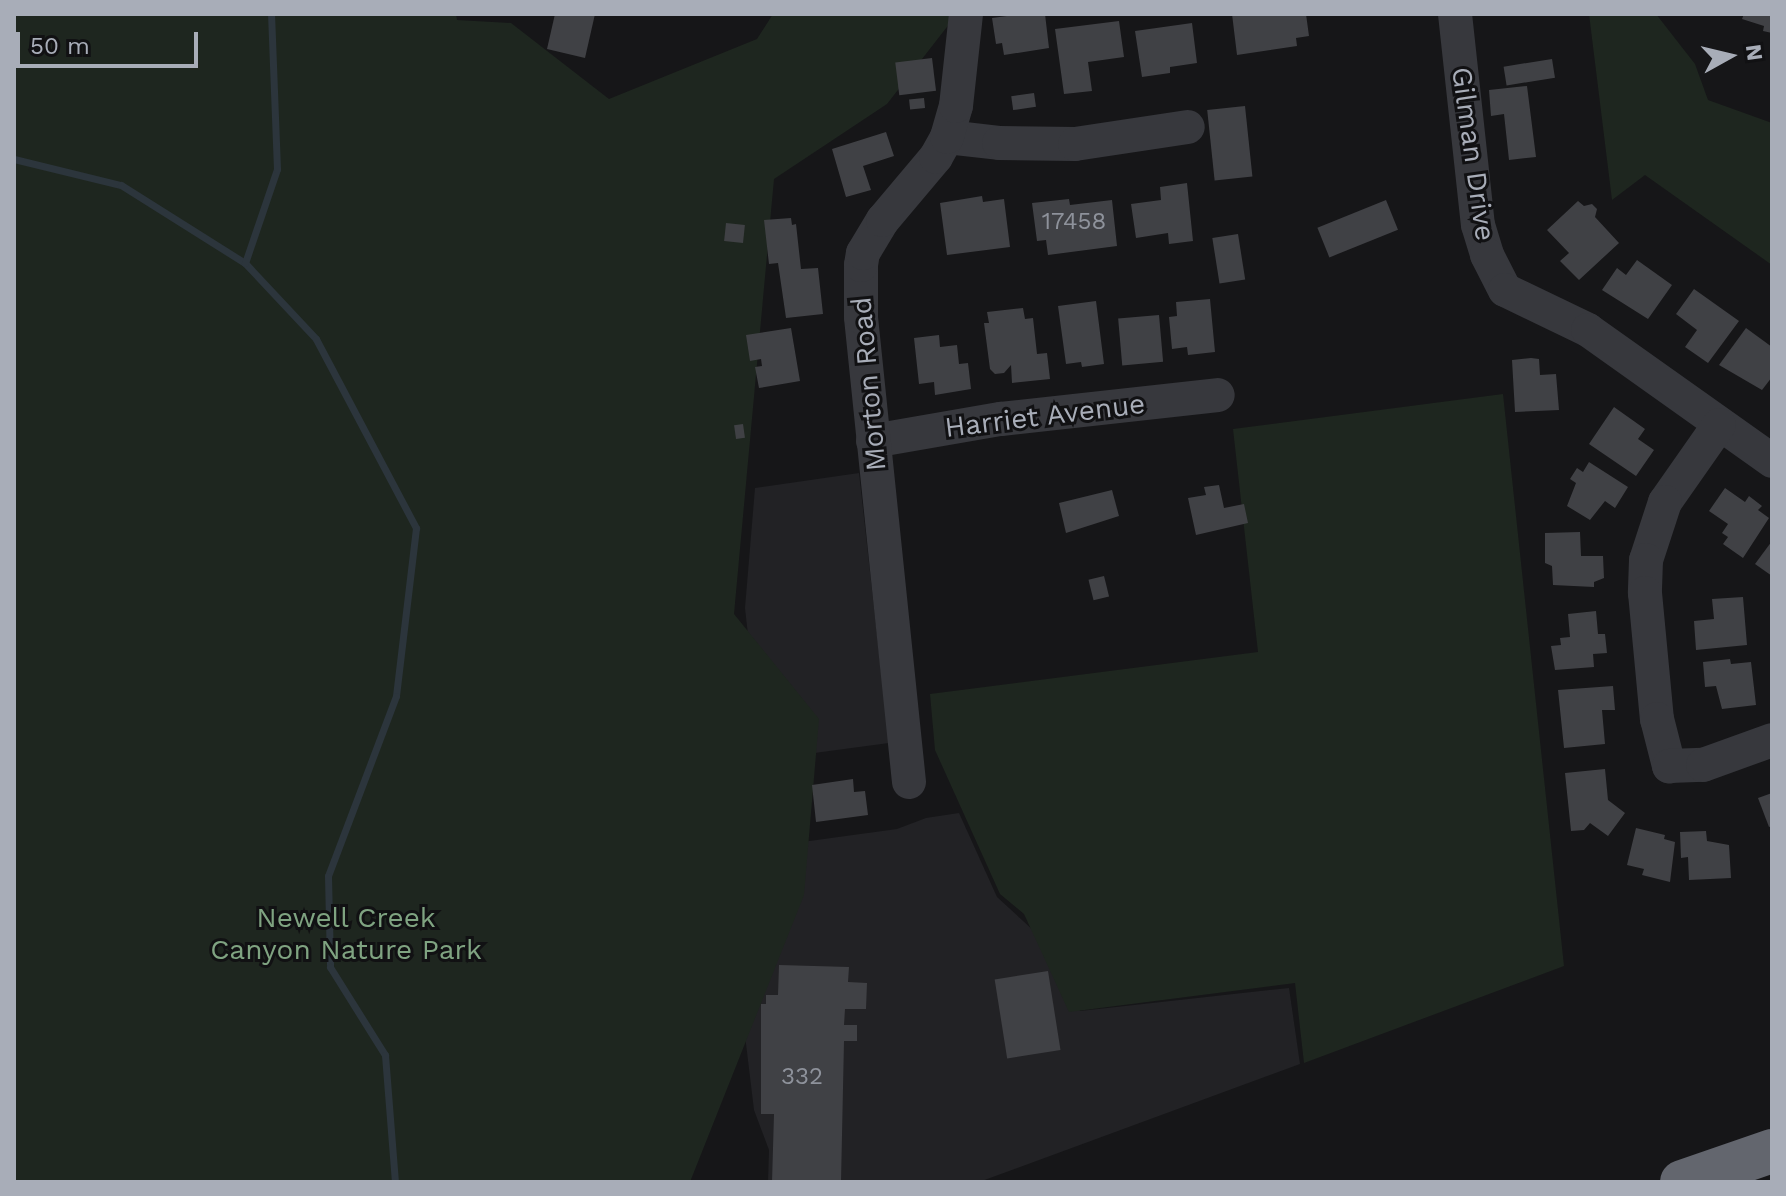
<!DOCTYPE html>
<html>
<head>
<meta charset="utf-8">
<style>
	body { margin:0 }
	#map { position:relative; width:1786px; height:1196px; overflow:hidden; background:#161618; font-family:"Work Sans",sans-serif }
	div>[style] { position:absolute }
	.built>* { inset:0; background:#222225 }
	.green>* { inset:0; background:#1e261f }
	.stream>* { height:7px; margin:-3.5px; padding:0 3.5px; transform-origin:3.5px; border-radius:3.5px; background:#2c353c }
	.building>* { inset:0; background:#404145; transform-origin:0 0 }
	.minor>* { height:34px; margin:-17px; padding:0 17px; transform-origin:17px; border-radius:17px; background:#37383d }
	.highway>* { height:44px; margin:-22px; padding:0 22px; transform-origin:22px; border-radius:22px; background:#63666e }
	span { translate:-50% -50%; white-space:nowrap; text-align:center; line-height:1.15; -webkit-text-stroke:6px #111113; paint-order:stroke }
	.number-label { font-size:24px; color:#8e929b }
	.number-label span { -webkit-text-stroke-width:0 }
	.street-label { font-size:28px; color:#a8adb8 }
	.park-label { font-size:28px; color:#7fa381 }
	.frame { position:absolute; inset:0; border:16px solid #a8adb8; pointer-events:none }
	.north { position:absolute; left:1690px; top:16px; width:80px; height:80px; -webkit-text-stroke:6px #111113; paint-order:stroke; rotate:82deg; font-size:22px; font-weight:700; line-height:32px; text-align:center; color:#a8adb8 }
	.north::after { content:''; display:block; margin:auto; width:28px; height:36px; background:#a8adb8; clip-path:polygon(50% 0,100% 100%,50% 72%,0 100%) }
	.scale { position:absolute; left:16px; top:32px; width:182px; height:36px; box-sizing:border-box; border:4px solid #a8adb8; border-top:0; padding-left:10px; font-size:24px; line-height:28px; white-space:nowrap; color:#a8adb8; -webkit-text-stroke:6px #111113; paint-order:stroke }
</style>
</head>
<body>
<div id="map">
	<div class="built">
		<div style="clip-path:polygon(859px 473px,889px 743px,762px 760px,745px 608px,755px 488px)"></div>
		<div style="clip-path:polygon(959px 813px,997px 897px,1035px 932px,1080px 1011px,1289px 988px,1300px 1064px,979px 1182px,768px 1182px,769px 1150px,754px 1110px,723px 853px,897px 829px,926px 818px)"></div>
	</div>
	<div class="green">
		<div style="clip-path:polygon(14px 14px,456px 14px,457px 20px,511px 23px,609px 99px,757px 39px,773px 14px,957px 14px,887px 104px,774px 179px,734px 614px,819px 719px,804px 895px,690px 1182px,14px 1182px)"></div>
		<div style="clip-path:polygon(1589px 14px,1656px 14px,1695px 64px,1708px 100px,1772px 123px,1772px 265px,1645px 175px,1612px 200px)"></div>
		<div style="clip-path:polygon(1503px 394px,1564px 966px,1304px 1063px,1295px 983px,1069px 1012px,1024px 914px,1000px 894px,935px 750px,930px 694px,1258px 652px,1233px 429px)"></div>
	</div>
	<div class="stream">
		<div style="left:14px;top:159px;width:110px;rotate:13.7deg"></div>
		<div style="left:121px;top:185px;width:146px;rotate:32.2deg"></div>
		<div style="left:245px;top:263px;width:104px;rotate:46.9deg"></div>
		<div style="left:316px;top:339px;width:214px;rotate:62.1deg"></div>
		<div style="left:416px;top:528px;width:169px;rotate:96.8deg"></div>
		<div style="left:396px;top:696px;width:192px;rotate:110.7deg"></div>
		<div style="left:328px;top:876px;width:91px;rotate:88.7deg"></div>
		<div style="left:330px;top:967px;width:104px;rotate:58deg"></div>
		<div style="left:385px;top:1055px;width:127px;rotate:85.5deg"></div>
		<div style="left:245px;top:263px;width:99px;rotate:-71.2deg"></div>
		<div style="left:277px;top:169px;width:155px;rotate:-92.2deg"></div>
	</div>
	<div class="building">
		<div style="clip-path:polygon(555px 14px,595px 14px,585px 58px,547px 49px)"></div>
		<div style="clip-path:polygon(1021px 14px,1045px 14px,1049px 48px,1004px 55px,1002px 43px,996px 44px,992px 18px)"></div>
		<div style="clip-path:polygon(1232px 14px,1306px 14px,1309px 36px,1296px 38px,1297px 46px,1237px 55px)"></div>
		<div style="clip-path:polygon(1744px 14px,1772px 14px,1772px 33px,1763px 31px,1764px 26px,1742px 19px)"></div>
		<div style="clip-path:polygon(1119px 21px,1124px 57px,1088px 62px,1092px 91px,1064px 94px,1055px 29px)"></div>
		<div style="clip-path:polygon(1192px 23px,1197px 63px,1170px 67px,1170px 73px,1142px 77px,1135px 31px)"></div>
		<div style="left:932px;top:58px;width:33px;height:37px;rotate:83deg"></div>
		<div style="left:1552px;top:59px;width:19px;height:49px;rotate:81deg"></div>
		<div style="clip-path:polygon(1527px 86px,1536px 157px,1509px 160px,1504px 114px,1491px 116px,1489px 90px)"></div>
		<div style="left:1034px;top:93px;width:14px;height:23px;rotate:82deg"></div>
		<div style="left:924px;top:98px;width:10px;height:15px;rotate:84deg"></div>
		<div style="left:1245px;top:106px;width:71px;height:38px;rotate:84deg"></div>
		<div style="clip-path:polygon(886px 132px,894px 156px,863px 166px,871px 190px,846px 197px,832px 149px)"></div>
		<div style="clip-path:polygon(1187px 183px,1193px 241px,1169px 244px,1168px 233px,1136px 238px,1131px 204px,1161px 200px,1160px 187px)"></div>
		<div style="clip-path:polygon(982px 196px,983px 202px,1004px 199px,1010px 247px,947px 255px,940px 203px)"></div>
		<div style="clip-path:polygon(1069px 199px,1070px 205px,1112px 200px,1117px 246px,1048px 255px,1046px 240px,1037px 241px,1032px 203px)"></div>
		<div style="left:1386px;top:200px;width:32px;height:74px;rotate:68deg"></div>
		<div style="clip-path:polygon(1578px 201px,1584px 206px,1592px 204px,1597px 209px,1595px 217px,1619px 243px,1579px 280px,1560px 261px,1569px 253px,1547px 230px)"></div>
		<div style="clip-path:polygon(791px 218px,792px 225px,796px 224px,801px 269px,818px 268px,823px 314px,786px 318px,778px 263px,769px 264px,764px 220px)"></div>
		<div style="left:726px;top:223px;width:19px;height:18px;rotate:6deg"></div>
		<div style="left:1238px;top:234px;width:46px;height:26px;rotate:81deg"></div>
		<div style="clip-path:polygon(1637px 260px,1672px 285px,1648px 319px,1602px 290px,1617px 268px,1626px 275px)"></div>
		<div style="clip-path:polygon(1694px 289px,1739px 321px,1708px 363px,1685px 347px,1697px 330px,1676px 314px)"></div>
		<div style="clip-path:polygon(1210px 299px,1215px 352px,1188px 355px,1187px 347px,1172px 349px,1169px 317px,1177px 316px,1176px 302px)"></div>
		<div style="clip-path:polygon(1096px 301px,1104px 364px,1082px 367px,1081px 362px,1066px 364px,1058px 306px)"></div>
		<div style="clip-path:polygon(1023px 308px,1025px 319px,1033px 318px,1037px 354px,1047px 353px,1050px 379px,1012px 383px,1011px 365px,1004px 373px,995px 374px,990px 369px,984px 323px,989px 323px,987px 312px)"></div>
		<div style="left:1159px;top:315px;width:47px;height:41px;rotate:85deg"></div>
		<div style="clip-path:polygon(791px 328px,800px 381px,759px 388px,755px 367px,762px 366px,761px 359px,750px 361px,746px 335px)"></div>
		<div style="clip-path:polygon(1746px 328px,1772px 347px,1772px 377px,1762px 390px,1719px 365px)"></div>
		<div style="clip-path:polygon(939px 335px,940px 347px,957px 345px,959px 364px,968px 363px,971px 389px,935px 395px,934px 382px,919px 384px,914px 338px)"></div>
		<div style="clip-path:polygon(1531px 358px,1539px 359px,1540px 375px,1556px 374px,1559px 410px,1515px 412px,1512px 360px)"></div>
		<div style="clip-path:polygon(1614px 407px,1645px 429px,1638px 439px,1654px 450px,1636px 476px,1589px 444px)"></div>
		<div style="left:743px;top:424px;width:14px;height:9px;rotate:82deg"></div>
		<div style="clip-path:polygon(1589px 462px,1628px 487px,1615px 508px,1605px 501px,1590px 520px,1567px 506px,1576px 483px,1570px 479px,1577px 468px,1583px 472px)"></div>
		<div style="clip-path:polygon(1219px 485px,1224px 508px,1244px 504px,1248px 523px,1196px 535px,1188px 498px,1206px 495px,1204px 487px)"></div>
		<div style="clip-path:polygon(1725px 488px,1745px 502px,1749px 496px,1762px 506px,1758px 510px,1769px 518px,1743px 558px,1723px 544px,1728px 537px,1722px 533px,1728px 524px,1709px 511px)"></div>
		<div style="clip-path:polygon(1112px 490px,1119px 516px,1066px 533px,1059px 503px)"></div>
		<div style="clip-path:polygon(1580px 532px,1581px 556px,1603px 556px,1604px 578px,1594px 582px,1594px 587px,1553px 585px,1552px 566px,1545px 563px,1545px 533px)"></div>
		<div style="clip-path:polygon(1772px 541px,1772px 576px,1755px 564px)"></div>
		<div style="left:1104px;top:576px;width:21px;height:16px;rotate:76deg"></div>
		<div style="clip-path:polygon(1743px 597px,1747px 645px,1696px 650px,1694px 621px,1714px 619px,1712px 599px)"></div>
		<div style="clip-path:polygon(1596px 611px,1598px 634px,1605px 634px,1607px 653px,1593px 654px,1594px 667px,1555px 670px,1551px 646px,1561px 645px,1560px 638px,1570px 637px,1568px 614px)"></div>
		<div style="clip-path:polygon(1730px 659px,1731px 664px,1751px 662px,1756px 705px,1722px 709px,1716px 686px,1705px 687px,1703px 662px)"></div>
		<div style="clip-path:polygon(1613px 686px,1615px 710px,1602px 710px,1605px 744px,1564px 748px,1558px 690px)"></div>
		<div style="clip-path:polygon(1605px 769px,1608px 800px,1625px 813px,1608px 836px,1590px 823px,1584px 830px,1571px 831px,1565px 773px)"></div>
		<div style="clip-path:polygon(853px 779px,854px 792px,865px 791px,868px 815px,816px 822px,812px 785px)"></div>
		<div style="clip-path:polygon(1772px 793px,1772px 826px,1769px 827px,1758px 798px)"></div>
		<div style="clip-path:polygon(1636px 828px,1665px 835px,1664px 839px,1675px 842px,1670px 882px,1642px 875px,1644px 869px,1627px 865px)"></div>
		<div style="clip-path:polygon(1706px 831px,1707px 841px,1729px 845px,1731px 878px,1689px 880px,1688px 857px,1681px 858px,1680px 832px)"></div>
		<div style="clip-path:polygon(779px 965px,849px 967px,848px 982px,867px 983px,866px 1009px,845px 1009px,844px 1025px,857px 1025px,857px 1041px,844px 1041px,841px 1182px,772px 1182px,774px 1114px,761px 1114px,761px 1004px,766px 1004px,766px 995px,778px 995px)"></div>
		<div style="left:1048px;top:971px;width:80px;height:54px;rotate:81deg"></div>
	</div>
	<div class="minor">
		<div style="left:1455px;top:14px;width:212px;rotate:83.8deg"></div>
		<div style="left:1478px;top:225px;width:31px;rotate:73deg"></div>
		<div style="left:1487px;top:255px;width:39px;rotate:63deg"></div>
		<div style="left:1505px;top:290px;width:92px;rotate:25.7deg"></div>
		<div style="left:1588px;top:330px;width:226px;rotate:35.4deg"></div>
		<div style="left:947px;top:137px;width:52px;rotate:6.6deg"></div>
		<div style="left:999px;top:143px;width:76px;rotate:0.8deg"></div>
		<div style="left:1075px;top:144px;width:114px;rotate:-8.6deg"></div>
		<div style="left:1719px;top:425px;width:94px;rotate:125deg"></div>
		<div style="left:1665px;top:502px;width:61px;rotate:108.1deg"></div>
		<div style="left:1646px;top:560px;width:33px;rotate:92deg"></div>
		<div style="left:1645px;top:593px;width:127px;rotate:84.6deg"></div>
		<div style="left:1657px;top:719px;width:49px;rotate:75.7deg"></div>
		<div style="left:1669px;top:766px;width:34px;rotate:-2deg"></div>
		<div style="left:1703px;top:765px;width:73px;rotate:-19.9deg"></div>
		<div style="left:873px;top:441px;width:130px;rotate:-9.8deg"></div>
		<div style="left:1001px;top:419px;width:218px;rotate:-6.3deg"></div>
		<div style="left:909px;top:782px;width:467px;rotate:-95.9deg"></div>
		<div style="left:861px;top:317px;width:52px;rotate:-90deg"></div>
		<div style="left:861px;top:265px;width:12px;rotate:-81deg"></div>
		<div style="left:863px;top:253px;width:39px;rotate:-59deg"></div>
		<div style="left:883px;top:220px;width:82px;rotate:-49.9deg"></div>
		<div style="left:936px;top:157px;width:23px;rotate:-61deg"></div>
		<div style="left:947px;top:137px;width:32px;rotate:-74deg"></div>
		<div style="left:956px;top:106px;width:93px;rotate:-83.8deg"></div>
	</div>
	<div class="highway">
		<div style="left:1682px;top:1182px;width:95px;rotate:-19deg"></div>
	</div>
	<div class="number-label">
		<span style="left:1074px;top:222px">17458</span>
		<span style="left:802px;top:1077px">332</span>
	</div>
	<div class="street-label">
		<span style="left:1473px;top:154px;rotate:82deg">Gilman Drive</span>
		<span style="left:869px;top:384px;rotate:-95deg">Morton Road</span>
		<span style="left:1045px;top:416px;rotate:-7deg">Harriet Avenue</span>
	</div>
	<div class="park-label">
		<span style="left:346px;top:934px">Newell Creek<br>Canyon Nature Park</span>
	</div>
	<div class="frame"></div>
	<div class="north">N</div>
	<div class="scale">50 m</div>
</div>
</body>
</html>
